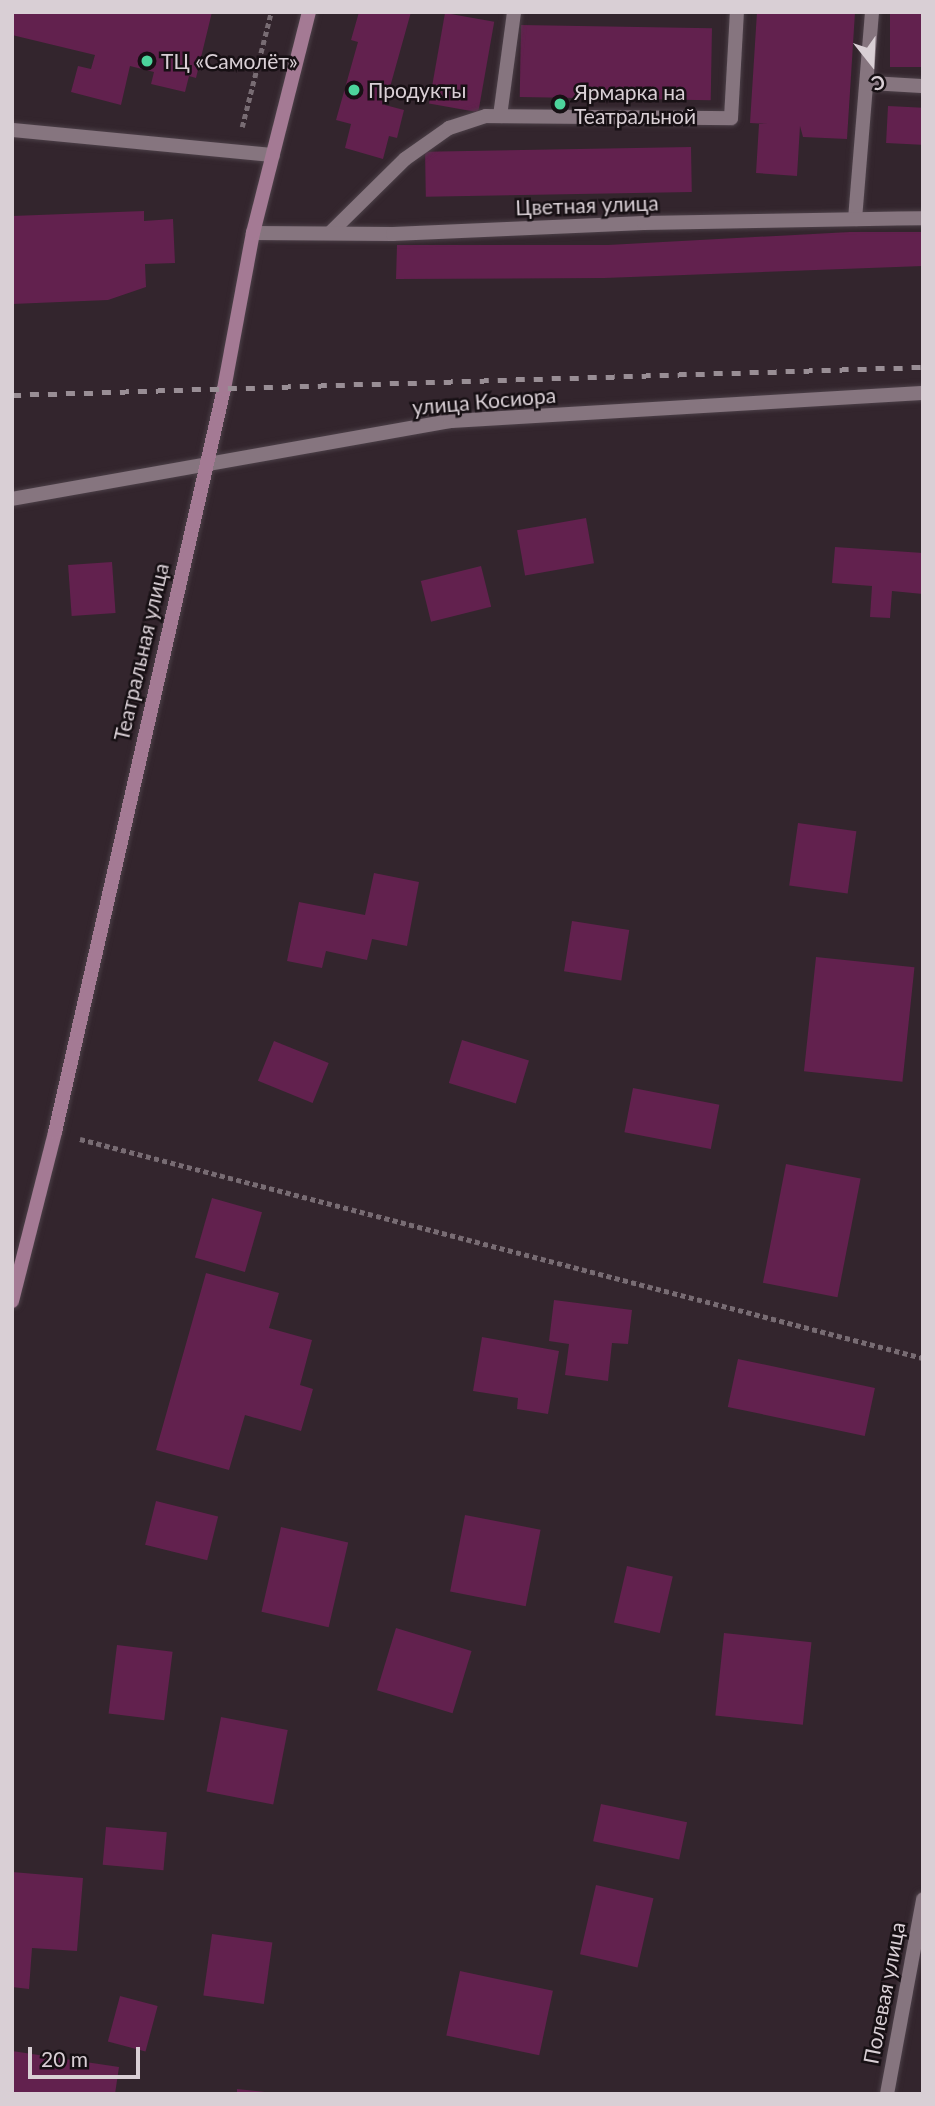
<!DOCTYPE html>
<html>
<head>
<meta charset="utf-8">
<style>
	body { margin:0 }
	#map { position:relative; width:935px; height:2106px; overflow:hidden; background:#33252d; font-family:Lato,sans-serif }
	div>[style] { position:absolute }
	.building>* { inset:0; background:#62214e; transform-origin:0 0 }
	.path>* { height:4.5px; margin-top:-2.25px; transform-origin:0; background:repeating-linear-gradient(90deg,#786c73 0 5px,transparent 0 8.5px) }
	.roads { filter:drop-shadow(0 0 2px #4c4048) drop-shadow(0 0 2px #4c4048) }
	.lane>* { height:14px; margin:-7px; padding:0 7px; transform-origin:7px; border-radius:7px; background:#86757f }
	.street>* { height:14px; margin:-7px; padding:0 7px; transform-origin:7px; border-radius:7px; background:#86757f }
	.secondary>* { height:14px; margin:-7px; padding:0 7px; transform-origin:7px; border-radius:7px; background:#a47a94 }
	.rail>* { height:5px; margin-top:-2.5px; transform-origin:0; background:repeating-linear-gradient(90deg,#998e95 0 9px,transparent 0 18px) }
	.dots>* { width:19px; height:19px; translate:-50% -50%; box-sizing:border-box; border:4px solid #171014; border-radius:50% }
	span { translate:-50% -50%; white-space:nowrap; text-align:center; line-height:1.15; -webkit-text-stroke:5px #171014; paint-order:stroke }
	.poi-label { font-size:21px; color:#d9cfd5 }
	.left { translate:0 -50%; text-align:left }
	.street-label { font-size:21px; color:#d9cfd5 }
	.frame { position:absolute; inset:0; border:14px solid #d9cfd5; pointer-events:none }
	.north { position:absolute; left:837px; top:28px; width:70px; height:70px; -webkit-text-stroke:5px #171014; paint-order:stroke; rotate:162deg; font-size:19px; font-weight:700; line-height:28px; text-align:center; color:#d9cfd5 }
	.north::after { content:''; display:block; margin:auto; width:24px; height:32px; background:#d9cfd5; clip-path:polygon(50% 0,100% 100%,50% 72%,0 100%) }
	.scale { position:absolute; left:28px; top:2047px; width:112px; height:32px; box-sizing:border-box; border:4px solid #d9cfd5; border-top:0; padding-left:9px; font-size:21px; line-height:24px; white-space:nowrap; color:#d9cfd5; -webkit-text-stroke:5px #171014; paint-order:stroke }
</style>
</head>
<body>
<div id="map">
	<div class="building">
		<div style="clip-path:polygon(12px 12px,212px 12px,196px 78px,189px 76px,185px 92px,151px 84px,154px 72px,130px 66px,121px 105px,71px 92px,78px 66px,91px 69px,95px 55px,12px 35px)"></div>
		<div style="clip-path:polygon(359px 12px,411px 12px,385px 105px,404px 110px,397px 138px,389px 136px,383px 159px,345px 148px,351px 124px,336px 120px,358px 42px,351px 40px)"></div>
		<div style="clip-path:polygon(757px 12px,855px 12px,847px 139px,803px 137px,800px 126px,797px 176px,756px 173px,759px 124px,768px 124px,750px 123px)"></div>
		<div style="left:890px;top:12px;width:33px;height:55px"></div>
		<div style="left:445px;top:13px;width:50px;height:92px;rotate:10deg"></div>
		<div style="left:521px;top:25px;width:191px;height:72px;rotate:1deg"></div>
		<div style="left:888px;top:106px;width:35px;height:37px;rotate:3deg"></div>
		<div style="left:691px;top:147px;width:45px;height:266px;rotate:89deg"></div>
		<div style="clip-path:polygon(144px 211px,144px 221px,173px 219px,175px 263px,145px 264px,146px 287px,108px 300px,12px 304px,12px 216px)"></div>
		<div style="clip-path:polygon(850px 232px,923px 232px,923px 266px,604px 278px,396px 279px,397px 245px,608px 245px)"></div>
		<div style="left:586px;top:518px;width:46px;height:70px;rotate:80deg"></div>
		<div style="clip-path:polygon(835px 547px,923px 553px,923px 594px,892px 591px,890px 618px,870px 617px,872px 586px,832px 583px)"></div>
		<div style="left:112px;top:562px;width:51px;height:44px;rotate:86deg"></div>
		<div style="left:481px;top:566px;width:42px;height:62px;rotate:76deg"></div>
		<div style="left:798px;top:823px;width:59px;height:63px;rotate:8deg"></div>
		<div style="clip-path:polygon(374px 873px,419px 882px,407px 946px,372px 939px,367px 960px,326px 951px,322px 968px,287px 961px,299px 902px,365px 915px)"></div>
		<div style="left:572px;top:921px;width:58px;height:51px;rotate:9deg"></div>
		<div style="left:816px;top:957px;width:99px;height:115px;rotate:6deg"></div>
		<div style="left:462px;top:1040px;width:70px;height:45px;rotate:17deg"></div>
		<div style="left:274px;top:1041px;width:59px;height:43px;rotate:22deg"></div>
		<div style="left:633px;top:1088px;width:88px;height:45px;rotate:11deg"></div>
		<div style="left:786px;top:1164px;width:76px;height:121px;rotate:11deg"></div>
		<div style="left:212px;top:1198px;width:52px;height:62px;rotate:16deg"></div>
		<div style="clip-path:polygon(206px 1273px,279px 1293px,269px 1328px,312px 1340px,300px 1385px,313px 1389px,301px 1431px,245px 1415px,229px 1470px,156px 1450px)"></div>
		<div style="clip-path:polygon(554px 1300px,632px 1310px,628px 1344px,612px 1343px,608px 1381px,565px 1375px,569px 1344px,549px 1341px)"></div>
		<div style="clip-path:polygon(482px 1337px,559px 1351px,548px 1414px,517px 1409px,518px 1398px,473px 1391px)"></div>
		<div style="left:738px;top:1359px;width:140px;height:49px;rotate:12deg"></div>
		<div style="left:156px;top:1501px;width:64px;height:45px;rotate:14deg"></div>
		<div style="left:465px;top:1515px;width:77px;height:78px;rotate:11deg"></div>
		<div style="left:281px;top:1527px;width:69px;height:87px;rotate:13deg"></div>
		<div style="left:627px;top:1566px;width:47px;height:58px;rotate:13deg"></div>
		<div style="left:396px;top:1628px;width:79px;height:65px;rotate:17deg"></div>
		<div style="left:724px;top:1633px;width:88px;height:83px;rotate:6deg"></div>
		<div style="left:117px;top:1645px;width:56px;height:69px;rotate:7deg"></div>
		<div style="left:221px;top:1717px;width:68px;height:76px;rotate:11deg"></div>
		<div style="left:601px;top:1804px;width:88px;height:38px;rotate:12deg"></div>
		<div style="left:106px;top:1827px;width:61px;height:38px;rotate:5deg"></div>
		<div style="clip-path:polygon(12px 1872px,83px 1878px,77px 1951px,32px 1948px,29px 1989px,12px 1987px)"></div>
		<div style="left:596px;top:1885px;width:59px;height:71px;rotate:13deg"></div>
		<div style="left:212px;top:1934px;width:61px;height:62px;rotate:8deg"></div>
		<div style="left:460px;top:1971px;width:95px;height:66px;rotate:12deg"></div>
		<div style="left:120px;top:1996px;width:39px;height:47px;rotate:15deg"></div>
		<div style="clip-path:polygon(12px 2051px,119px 2067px,115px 2094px,12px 2094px)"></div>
		<div style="clip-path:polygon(237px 2089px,265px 2092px,265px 2094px,237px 2094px)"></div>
	</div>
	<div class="path">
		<div style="left:242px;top:127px;width:119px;rotate:-75.8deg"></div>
		<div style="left:80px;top:1139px;width:871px;rotate:14.56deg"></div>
	</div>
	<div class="roads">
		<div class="lane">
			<div style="left:869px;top:83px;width:54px;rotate:3.2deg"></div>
			<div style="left:500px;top:116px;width:105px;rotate:-82.3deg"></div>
			<div style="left:12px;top:130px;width:262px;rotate:5.5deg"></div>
			<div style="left:855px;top:219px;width:208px;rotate:-85.3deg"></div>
			<div style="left:330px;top:233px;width:105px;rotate:-44.6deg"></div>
			<div style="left:405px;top:159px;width:54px;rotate:-35.2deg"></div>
			<div style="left:449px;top:128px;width:39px;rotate:-18deg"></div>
			<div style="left:486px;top:116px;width:245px;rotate:0.5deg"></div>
			<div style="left:731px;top:118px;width:106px;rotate:-86.8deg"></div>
		</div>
		<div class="street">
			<div style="left:253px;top:233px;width:140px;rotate:0.4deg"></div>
			<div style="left:393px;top:234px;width:251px;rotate:-2.5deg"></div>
			<div style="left:644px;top:223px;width:279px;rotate:-1deg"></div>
			<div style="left:12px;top:499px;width:445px;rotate:-10.1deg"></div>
			<div style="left:450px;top:421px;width:474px;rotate:-3.4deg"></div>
			<div style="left:887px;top:2094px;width:198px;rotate:-79.5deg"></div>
		</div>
		<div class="secondary">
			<div style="left:12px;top:1301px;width:174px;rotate:-75.7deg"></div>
			<div style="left:55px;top:1132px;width:762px;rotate:-77.19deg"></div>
			<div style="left:224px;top:389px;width:159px;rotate:-79.5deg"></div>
			<div style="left:253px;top:233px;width:228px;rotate:-75.8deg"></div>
		</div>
	</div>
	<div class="rail">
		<div style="left:12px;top:395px;width:911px;rotate:-1.76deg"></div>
	</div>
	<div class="dots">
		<div style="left:147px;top:61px;background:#4cd49b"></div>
		<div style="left:354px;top:90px;background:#4cd49b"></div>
		<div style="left:560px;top:104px;background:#4cd49b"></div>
	</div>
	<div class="poi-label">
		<span class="left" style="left:161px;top:61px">ТЦ «Самолёт»</span>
		<span class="left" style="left:368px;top:90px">Продукты</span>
		<span class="left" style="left:574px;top:104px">Ярмарка на<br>Театральной</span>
	</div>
	<div class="street-label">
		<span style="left:587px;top:205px;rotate:-2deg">Цветная улица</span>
		<span style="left:484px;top:401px;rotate:-5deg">улица Косиора</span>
		<span style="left:141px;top:652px;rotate:-77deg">Театральная улица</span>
		<span style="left:884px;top:1993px;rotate:-79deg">Полевая улица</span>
	</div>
	<div class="frame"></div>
	<div class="north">С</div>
	<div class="scale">20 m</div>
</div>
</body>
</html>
